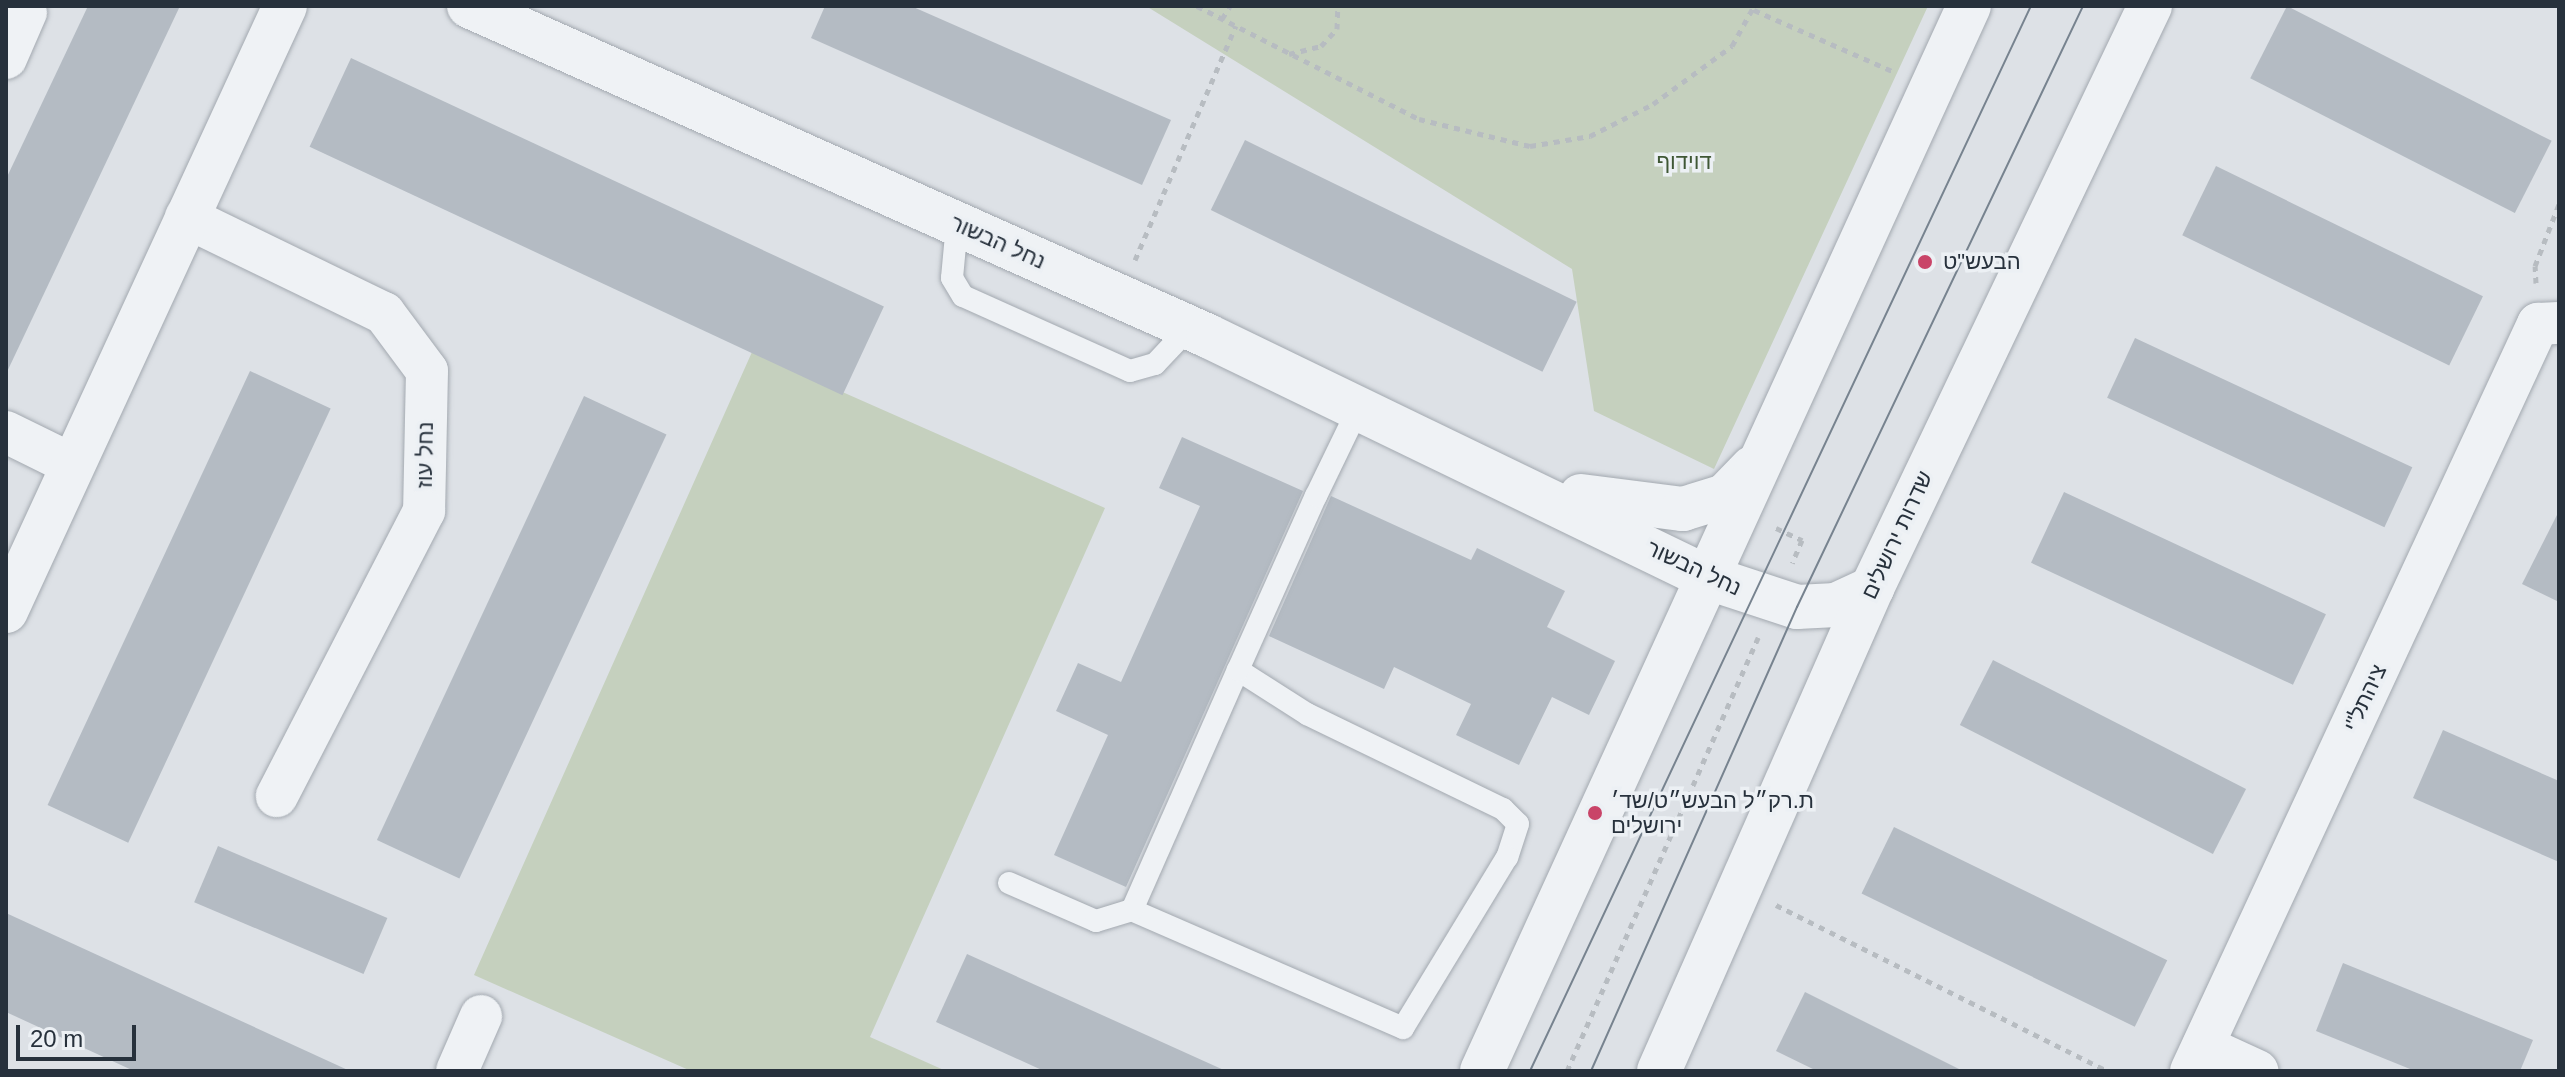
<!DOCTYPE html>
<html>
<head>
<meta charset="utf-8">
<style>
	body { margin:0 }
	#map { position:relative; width:2565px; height:1077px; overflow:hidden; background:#dde1e6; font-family:Helvetica,Heebo,sans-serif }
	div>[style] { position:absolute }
	.green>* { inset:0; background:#c5d0be }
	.building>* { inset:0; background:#b4bbc3; transform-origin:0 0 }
	.path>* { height:5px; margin-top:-2.5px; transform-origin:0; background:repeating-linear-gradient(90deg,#b7bcc1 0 6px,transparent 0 12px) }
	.roads { filter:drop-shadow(0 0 2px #a3a9b0) drop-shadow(0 0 2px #a3a9b0) }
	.service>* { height:22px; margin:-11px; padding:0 11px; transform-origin:11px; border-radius:11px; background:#eff2f5 }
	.minor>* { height:42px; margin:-21px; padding:0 21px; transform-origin:21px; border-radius:21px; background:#eff2f5 }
	.tertiary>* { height:44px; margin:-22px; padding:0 22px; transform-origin:22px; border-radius:22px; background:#eff2f5 }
	.tram>* { height:2px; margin:-1px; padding:0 1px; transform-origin:1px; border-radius:1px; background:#77838f }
	.dots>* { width:22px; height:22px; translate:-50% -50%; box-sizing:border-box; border:4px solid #ecf0f4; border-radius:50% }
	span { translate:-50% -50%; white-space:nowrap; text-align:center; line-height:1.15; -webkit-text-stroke:7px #ecf0f4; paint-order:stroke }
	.park-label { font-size:22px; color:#3f5735 }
	.street-label { font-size:22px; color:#27313c }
	.poi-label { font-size:22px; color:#27313c }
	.left { translate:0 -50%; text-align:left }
	.frame { position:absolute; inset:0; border:8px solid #27313c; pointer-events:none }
	.scale { position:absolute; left:16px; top:1025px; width:120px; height:36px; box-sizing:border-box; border:4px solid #27313c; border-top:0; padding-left:10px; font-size:24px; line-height:28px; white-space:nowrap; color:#27313c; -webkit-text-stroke:6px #ecf0f4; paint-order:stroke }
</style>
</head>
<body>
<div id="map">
	<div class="green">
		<div style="clip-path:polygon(1146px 6px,1928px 6px,1714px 469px,1594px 411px,1572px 269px)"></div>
		<div style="clip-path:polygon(752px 352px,1105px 508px,870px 1037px,946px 1071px,691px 1071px,474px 975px)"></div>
	</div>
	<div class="building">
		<div style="clip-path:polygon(88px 6px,180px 6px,6px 374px,6px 179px)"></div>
		<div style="clip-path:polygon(825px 6px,911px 6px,1171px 120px,1142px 185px,811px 38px)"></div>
		<div style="left:2287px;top:6px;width:297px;height:81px;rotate:27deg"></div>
		<div style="left:351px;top:58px;width:588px;height:98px;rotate:25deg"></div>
		<div style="left:1245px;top:140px;width:369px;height:78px;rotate:26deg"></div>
		<div style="left:2216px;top:166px;width:297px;height:77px;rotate:26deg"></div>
		<div style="left:2135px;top:338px;width:306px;height:66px;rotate:25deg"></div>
		<div style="left:250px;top:371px;width:89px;height:479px;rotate:25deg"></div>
		<div style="left:584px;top:396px;width:91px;height:490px;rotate:25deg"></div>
		<div style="clip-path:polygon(1182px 437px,1303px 491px,1126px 887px,1054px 855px,1108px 735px,1056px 711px,1078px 663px,1121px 682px,1200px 506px,1159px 488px)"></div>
		<div style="left:2064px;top:492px;width:289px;height:78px;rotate:25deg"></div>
		<div style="clip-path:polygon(1331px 496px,1471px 560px,1477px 548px,1565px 591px,1547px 627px,1615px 661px,1589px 715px,1552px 697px,1519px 765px,1456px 735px,1471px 704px,1394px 667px,1384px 689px,1269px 636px)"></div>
		<div style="clip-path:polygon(2559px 511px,2559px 602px,2522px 584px)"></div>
		<div style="left:1993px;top:660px;width:284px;height:73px;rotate:27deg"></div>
		<div style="clip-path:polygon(2443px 730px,2559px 781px,2559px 862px,2413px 798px)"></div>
		<div style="left:1894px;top:827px;width:304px;height:74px;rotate:26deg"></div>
		<div style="left:218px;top:846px;width:184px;height:61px;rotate:23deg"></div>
		<div style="clip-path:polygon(6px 913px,350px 1071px,134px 1071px,6px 1012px)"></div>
		<div style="clip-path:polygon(967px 954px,1226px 1071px,1044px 1071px,936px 1022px)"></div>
		<div style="clip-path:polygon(2343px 963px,2533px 1040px,2520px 1071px,2415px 1071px,2316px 1031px)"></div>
		<div style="clip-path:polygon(1805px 992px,1963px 1071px,1817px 1071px,1776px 1051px)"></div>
	</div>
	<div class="path">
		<div style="left:1197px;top:6px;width:249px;rotate:27deg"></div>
		<div style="left:1419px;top:119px;width:114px;rotate:13.7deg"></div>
		<div style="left:1530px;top:146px;width:61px;rotate:-9.5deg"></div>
		<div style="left:1590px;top:136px;width:71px;rotate:-26.9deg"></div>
		<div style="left:1653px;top:104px;width:98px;rotate:-36.3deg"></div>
		<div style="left:1732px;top:46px;width:46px;rotate:-61.2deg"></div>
		<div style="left:1754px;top:10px;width:151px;rotate:23.8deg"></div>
		<div style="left:1222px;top:19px;width:15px;rotate:-58deg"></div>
		<div style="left:1289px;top:54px;width:33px;rotate:-14deg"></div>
		<div style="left:1321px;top:46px;width:23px;rotate:-47deg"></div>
		<div style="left:1337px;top:29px;width:23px;rotate:-88deg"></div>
		<div style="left:1135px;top:260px;width:255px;rotate:-66.7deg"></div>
		<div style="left:2536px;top:283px;width:17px;rotate:-93deg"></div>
		<div style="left:2535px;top:266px;width:66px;rotate:-68.8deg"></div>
		<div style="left:1776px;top:528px;width:29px;rotate:25deg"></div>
		<div style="left:1802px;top:540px;width:25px;rotate:113deg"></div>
		<div style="left:1776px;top:905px;width:371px;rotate:26.6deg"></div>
		<div style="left:1567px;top:1071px;width:474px;rotate:-66.2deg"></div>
	</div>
	<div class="roads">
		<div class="service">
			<div style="left:957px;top:224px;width:54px;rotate:95.3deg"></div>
			<div style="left:952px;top:278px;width:21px;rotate:59deg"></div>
			<div style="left:963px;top:296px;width:183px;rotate:24.2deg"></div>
			<div style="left:1130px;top:371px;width:26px;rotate:-16deg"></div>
			<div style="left:1155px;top:364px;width:50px;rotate:-46.6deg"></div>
			<div style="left:1238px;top:670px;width:82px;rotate:32.5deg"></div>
			<div style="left:1307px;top:714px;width:218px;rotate:25.9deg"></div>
			<div style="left:1503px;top:809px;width:21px;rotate:45deg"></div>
			<div style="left:1518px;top:824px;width:35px;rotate:108deg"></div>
			<div style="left:1507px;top:857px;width:200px;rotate:121.3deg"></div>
			<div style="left:1403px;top:1028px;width:296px;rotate:-156.5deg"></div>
			<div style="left:1132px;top:910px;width:262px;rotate:-66.2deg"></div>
			<div style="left:1238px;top:670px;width:191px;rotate:-65.9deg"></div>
			<div style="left:1316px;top:496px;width:99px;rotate:-64.2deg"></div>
			<div style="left:1009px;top:883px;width:95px;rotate:23.6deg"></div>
			<div style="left:1096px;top:921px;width:38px;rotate:-17deg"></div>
		</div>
		<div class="minor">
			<div style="left:6px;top:58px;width:50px;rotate:-66.5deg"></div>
			<div style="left:186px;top:217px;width:220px;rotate:25.9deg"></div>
			<div style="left:384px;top:313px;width:72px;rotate:53.4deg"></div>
			<div style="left:427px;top:371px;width:140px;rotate:91.2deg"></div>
			<div style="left:424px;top:511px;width:321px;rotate:117.3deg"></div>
			<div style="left:6px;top:432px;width:75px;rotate:26.2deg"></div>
			<div style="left:2203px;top:1046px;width:60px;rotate:24.8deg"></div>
			<div style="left:457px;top:1071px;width:60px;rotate:-66.4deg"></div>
			<div style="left:2191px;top:1071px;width:824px;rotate:-65.08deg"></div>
			<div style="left:2538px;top:324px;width:21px;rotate:-3deg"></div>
		</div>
		<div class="tertiary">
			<div style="left:469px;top:6px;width:809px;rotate:24.06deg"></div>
			<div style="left:1208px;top:336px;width:553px;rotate:25.82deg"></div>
			<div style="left:1706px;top:577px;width:96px;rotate:18.2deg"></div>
			<div style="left:1797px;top:607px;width:39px;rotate:-3deg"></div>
			<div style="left:1836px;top:605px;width:40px;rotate:-25deg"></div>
			<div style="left:1581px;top:496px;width:103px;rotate:7.3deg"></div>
			<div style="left:1683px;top:509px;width:44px;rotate:-17.2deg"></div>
			<div style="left:1725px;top:496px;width:39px;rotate:-46deg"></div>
			<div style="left:6px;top:611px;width:666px;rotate:-65.24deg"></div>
			<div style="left:1482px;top:1071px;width:1171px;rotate:-65.43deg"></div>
			<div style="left:1659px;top:1071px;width:528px;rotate:-66.2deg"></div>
			<div style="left:1872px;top:588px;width:645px;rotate:-64.47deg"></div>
		</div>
	</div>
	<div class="tram">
		<div style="left:1530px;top:1071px;width:1177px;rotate:-64.81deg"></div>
		<div style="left:1591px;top:1071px;width:508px;rotate:-66.06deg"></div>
		<div style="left:1797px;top:607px;width:666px;rotate:-64.55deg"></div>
	</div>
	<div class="dots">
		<div style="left:1925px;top:262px;background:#c94468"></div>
		<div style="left:1595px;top:813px;background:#c94468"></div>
	</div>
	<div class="park-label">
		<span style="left:1684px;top:162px">דוידוף</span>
	</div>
	<div class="street-label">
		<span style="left:998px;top:242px;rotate:24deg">נחל הבשור</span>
		<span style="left:425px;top:455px;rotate:-89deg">נחל עוז</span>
		<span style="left:1897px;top:535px;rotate:-65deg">שדרות ירושלים</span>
		<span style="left:1694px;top:568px;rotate:25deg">נחל הבשור</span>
		<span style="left:2365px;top:698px;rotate:-65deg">ציהתל"י</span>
	</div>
	<div class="poi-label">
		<span class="left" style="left:1943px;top:262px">הבעש"ט</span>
		<span class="left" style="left:1611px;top:813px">ת.רק״ל הבעש״ט/שד׳<br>ירושלים</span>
	</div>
	<div class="frame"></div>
	<div class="scale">20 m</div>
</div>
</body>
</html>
